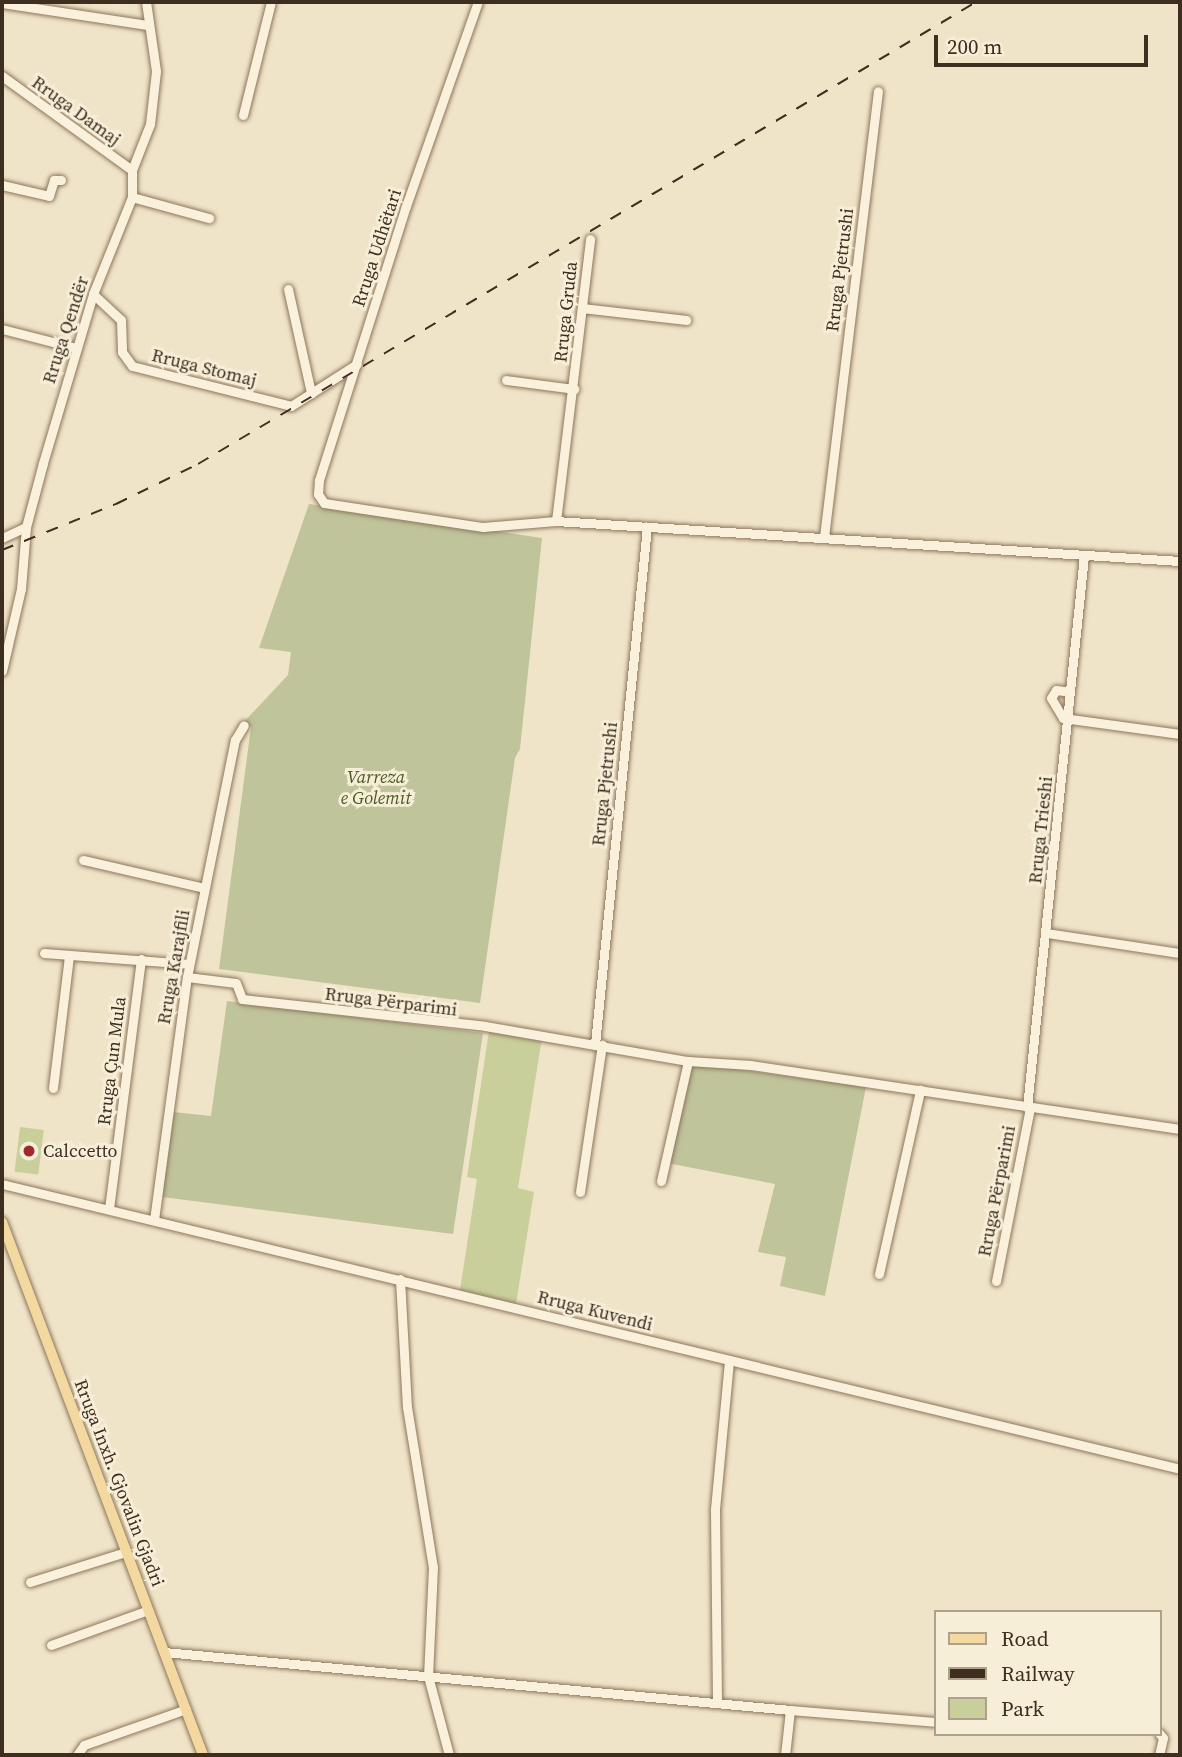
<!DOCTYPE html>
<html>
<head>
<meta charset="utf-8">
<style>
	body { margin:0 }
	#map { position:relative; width:1182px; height:1757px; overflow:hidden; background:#f0e4c8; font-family:"Source Serif 4",serif }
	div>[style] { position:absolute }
	.green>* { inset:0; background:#c9cf9b; transform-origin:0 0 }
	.cemetery>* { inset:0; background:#bfc49a }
	.roads { filter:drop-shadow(0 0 2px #8d765c) drop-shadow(0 0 2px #8d765c) }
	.minor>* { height:9px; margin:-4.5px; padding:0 4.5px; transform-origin:4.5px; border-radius:4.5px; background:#faf1dc }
	.major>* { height:10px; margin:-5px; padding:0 5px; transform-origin:5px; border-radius:5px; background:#f3d9a0 }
	.rail>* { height:2px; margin-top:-1px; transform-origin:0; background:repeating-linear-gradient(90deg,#3d2e20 0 12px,transparent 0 24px) }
	.dots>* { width:19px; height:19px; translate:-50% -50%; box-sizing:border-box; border:4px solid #f7eed8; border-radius:50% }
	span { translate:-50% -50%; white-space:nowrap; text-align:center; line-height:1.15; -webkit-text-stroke:6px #f7eed8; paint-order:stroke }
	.street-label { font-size:18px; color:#3d2e20 }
	.park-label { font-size:18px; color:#4d5a26; font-style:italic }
	.poi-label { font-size:18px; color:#3d2e20 }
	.left { translate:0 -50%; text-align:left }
	.frame { position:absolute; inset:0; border:4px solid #3d2e20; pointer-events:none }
	.legend { position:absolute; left:934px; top:1610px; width:228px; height:126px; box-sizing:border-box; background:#f7eed8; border:2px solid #ada18e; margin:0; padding:9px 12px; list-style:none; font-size:21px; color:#3d2e20 }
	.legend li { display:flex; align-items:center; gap:14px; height:35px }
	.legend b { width:35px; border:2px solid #ada18e }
	.scale { position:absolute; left:934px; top:35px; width:214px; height:32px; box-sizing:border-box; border:4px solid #3d2e20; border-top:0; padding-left:9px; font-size:21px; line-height:24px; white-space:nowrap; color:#3d2e20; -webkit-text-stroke:5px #f7eed8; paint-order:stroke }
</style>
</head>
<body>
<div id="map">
	<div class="green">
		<div style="clip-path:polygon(489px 1031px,542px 1038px,518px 1188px,534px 1192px,516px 1304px,460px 1290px,477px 1179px,467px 1177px)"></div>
		<div style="left:20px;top:1127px;width:24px;height:45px;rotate:7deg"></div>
	</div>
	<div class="cemetery">
		<div style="clip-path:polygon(309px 504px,542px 538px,520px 749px,515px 758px,480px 1003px,219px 969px,251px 727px,241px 725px,288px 675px,291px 652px,259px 648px)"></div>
		<div style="clip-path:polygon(227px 1001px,483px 1033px,453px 1234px,162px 1197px,173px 1112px,211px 1116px)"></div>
		<div style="clip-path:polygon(692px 1063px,866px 1087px,825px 1296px,780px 1286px,786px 1257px,758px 1252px,775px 1184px,667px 1163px)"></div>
	</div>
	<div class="roads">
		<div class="minor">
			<div style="left:2px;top:3px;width:147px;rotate:8.6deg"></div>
			<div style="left:2px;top:76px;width:160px;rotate:35.9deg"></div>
			<div style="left:243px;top:115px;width:116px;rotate:-76.1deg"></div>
			<div style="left:2px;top:185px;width:48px;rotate:13.2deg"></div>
			<div style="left:49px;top:196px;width:17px;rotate:-73deg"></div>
			<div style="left:54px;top:180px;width:7px"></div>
			<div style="left:132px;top:197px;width:80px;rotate:15.3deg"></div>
			<div style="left:288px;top:289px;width:107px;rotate:77.5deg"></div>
			<div style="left:93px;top:294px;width:38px;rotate:43deg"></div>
			<div style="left:121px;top:320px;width:32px;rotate:88deg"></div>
			<div style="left:122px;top:352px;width:17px;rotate:54deg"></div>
			<div style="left:132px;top:366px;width:164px;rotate:14.1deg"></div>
			<div style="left:291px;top:406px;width:78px;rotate:-32.5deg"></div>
			<div style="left:582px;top:308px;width:105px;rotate:6.6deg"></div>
			<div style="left:2px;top:329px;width:76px;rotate:14.4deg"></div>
			<div style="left:506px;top:380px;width:69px;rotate:7.5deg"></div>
			<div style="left:324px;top:503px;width:161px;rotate:8.6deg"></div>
			<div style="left:483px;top:527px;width:73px;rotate:-4.7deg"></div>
			<div style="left:556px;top:521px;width:625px;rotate:3.67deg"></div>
			<div style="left:324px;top:503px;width:11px;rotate:-124deg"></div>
			<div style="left:318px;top:494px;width:14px;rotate:-86deg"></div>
			<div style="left:319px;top:480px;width:287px;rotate:-72.4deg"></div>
			<div style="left:406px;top:206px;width:216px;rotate:-70.6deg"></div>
			<div style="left:556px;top:521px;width:284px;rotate:-83.1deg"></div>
			<div style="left:824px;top:537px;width:449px;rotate:-83.1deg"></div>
			<div style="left:2px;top:538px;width:26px;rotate:-25deg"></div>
			<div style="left:2px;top:671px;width:84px;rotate:-77deg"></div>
			<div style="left:21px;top:589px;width:62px;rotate:-85.4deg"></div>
			<div style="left:26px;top:527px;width:66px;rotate:-75.1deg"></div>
			<div style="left:43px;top:463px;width:176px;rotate:-73.5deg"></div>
			<div style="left:93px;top:294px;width:105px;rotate:-68.1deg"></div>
			<div style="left:132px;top:197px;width:27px;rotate:-90deg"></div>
			<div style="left:132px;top:170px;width:49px;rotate:-68.6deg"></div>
			<div style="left:150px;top:124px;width:53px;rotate:-83.5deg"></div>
			<div style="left:156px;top:71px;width:70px;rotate:-98.2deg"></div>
			<div style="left:1064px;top:691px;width:8px;rotate:-173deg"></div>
			<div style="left:1056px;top:690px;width:9px;rotate:122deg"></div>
			<div style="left:1051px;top:698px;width:23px;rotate:59deg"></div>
			<div style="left:1063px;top:718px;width:118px;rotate:7.8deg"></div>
			<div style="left:83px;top:860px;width:124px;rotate:13deg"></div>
			<div style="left:1047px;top:933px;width:134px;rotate:8.6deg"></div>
			<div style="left:44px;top:953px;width:145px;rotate:4.3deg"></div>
			<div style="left:187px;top:977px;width:49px;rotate:7deg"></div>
			<div style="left:236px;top:983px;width:17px;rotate:69deg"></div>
			<div style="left:242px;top:999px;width:244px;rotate:6.3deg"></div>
			<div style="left:485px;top:1026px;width:206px;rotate:9.8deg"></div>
			<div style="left:688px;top:1061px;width:63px;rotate:3.6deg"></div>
			<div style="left:751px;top:1065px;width:434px;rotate:8.5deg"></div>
			<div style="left:595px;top:1044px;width:520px;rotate:-84.26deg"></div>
			<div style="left:53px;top:1088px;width:134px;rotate:-83.1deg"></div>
			<div style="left:1027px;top:1107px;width:555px;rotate:-84.1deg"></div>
			<div style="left:661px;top:1181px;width:123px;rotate:-77.3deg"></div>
			<div style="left:2px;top:1184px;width:1212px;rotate:13.6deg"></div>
			<div style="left:580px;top:1192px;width:149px;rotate:-81.5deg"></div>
			<div style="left:109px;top:1209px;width:252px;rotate:-82.7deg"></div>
			<div style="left:154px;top:1220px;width:245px;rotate:-82.3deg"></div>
			<div style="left:187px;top:977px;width:242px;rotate:-78.6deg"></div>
			<div style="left:235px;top:740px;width:17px;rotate:-59deg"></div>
			<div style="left:879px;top:1274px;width:189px;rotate:-77.4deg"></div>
			<div style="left:400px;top:1279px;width:128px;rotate:86.9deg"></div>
			<div style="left:407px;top:1407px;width:162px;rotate:80.8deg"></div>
			<div style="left:433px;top:1567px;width:109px;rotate:92.6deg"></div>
			<div style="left:428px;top:1676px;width:82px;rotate:75.1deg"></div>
			<div style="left:996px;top:1281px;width:177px;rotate:-78.9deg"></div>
			<div style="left:30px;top:1582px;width:101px;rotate:-17.4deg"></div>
			<div style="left:51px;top:1645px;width:103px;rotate:-19.8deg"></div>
			<div style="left:164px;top:1652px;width:629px;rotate:5.29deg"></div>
			<div style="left:790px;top:1710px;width:45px;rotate:96.3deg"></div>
			<div style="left:717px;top:1701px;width:192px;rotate:-90.6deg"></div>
			<div style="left:715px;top:1509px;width:149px;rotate:-84.6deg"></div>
			<div style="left:790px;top:1710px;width:145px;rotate:4.7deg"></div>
			<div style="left:1159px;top:1733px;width:6px;rotate:51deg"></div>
			<div style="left:1163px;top:1738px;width:17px;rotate:103deg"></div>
			<div style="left:77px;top:1755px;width:12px;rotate:-55deg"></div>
			<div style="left:84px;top:1745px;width:108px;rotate:-19.4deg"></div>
		</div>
		<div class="major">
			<div style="left:2px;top:1222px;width:570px;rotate:69.34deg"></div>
		</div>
	</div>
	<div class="rail">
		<div style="left:2px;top:550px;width:123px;rotate:-22deg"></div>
		<div style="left:116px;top:504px;width:91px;rotate:-26deg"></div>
		<div style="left:198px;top:464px;width:905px;rotate:-30.7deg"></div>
	</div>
	<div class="dots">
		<div style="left:29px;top:1151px;background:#9e2a2b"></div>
	</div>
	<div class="street-label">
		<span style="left:76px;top:111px;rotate:36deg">Rruga Damaj</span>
		<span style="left:377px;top:248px;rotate:-72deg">Rruga Udhëtari</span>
		<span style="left:840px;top:270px;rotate:-83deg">Rruga Pjetrushi</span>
		<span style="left:566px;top:312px;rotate:-84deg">Rruga Gruda</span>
		<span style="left:66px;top:330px;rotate:-72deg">Rruga Qendër</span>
		<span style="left:204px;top:368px;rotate:14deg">Rruga Stomaj</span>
		<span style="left:605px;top:784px;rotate:-84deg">Rruga Pjetrushi</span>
		<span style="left:1041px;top:830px;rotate:-84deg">Rruga Trieshi</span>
		<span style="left:174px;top:967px;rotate:-80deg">Rruga Karajfili</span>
		<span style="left:391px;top:1002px;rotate:7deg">Rruga Përparimi</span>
		<span style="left:112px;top:1061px;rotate:-83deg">Rruga Çun Mula</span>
		<span style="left:997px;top:1191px;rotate:-79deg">Rruga Përparimi</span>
		<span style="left:595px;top:1311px;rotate:14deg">Rruga Kuvendi</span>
		<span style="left:119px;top:1483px;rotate:69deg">Rruga Inxh. Gjovalin Gjadri</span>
	</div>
	<div class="park-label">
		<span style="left:376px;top:788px">Varreza<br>e Golemit</span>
	</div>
	<div class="poi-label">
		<span class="left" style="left:43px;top:1151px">Calccetto</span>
	</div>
	<div class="frame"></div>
	<ul class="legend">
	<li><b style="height:9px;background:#f3d9a0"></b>Road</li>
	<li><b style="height:9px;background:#3d2e20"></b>Railway</li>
	<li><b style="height:19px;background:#c9cf9b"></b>Park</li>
	</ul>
	<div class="scale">200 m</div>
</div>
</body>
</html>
